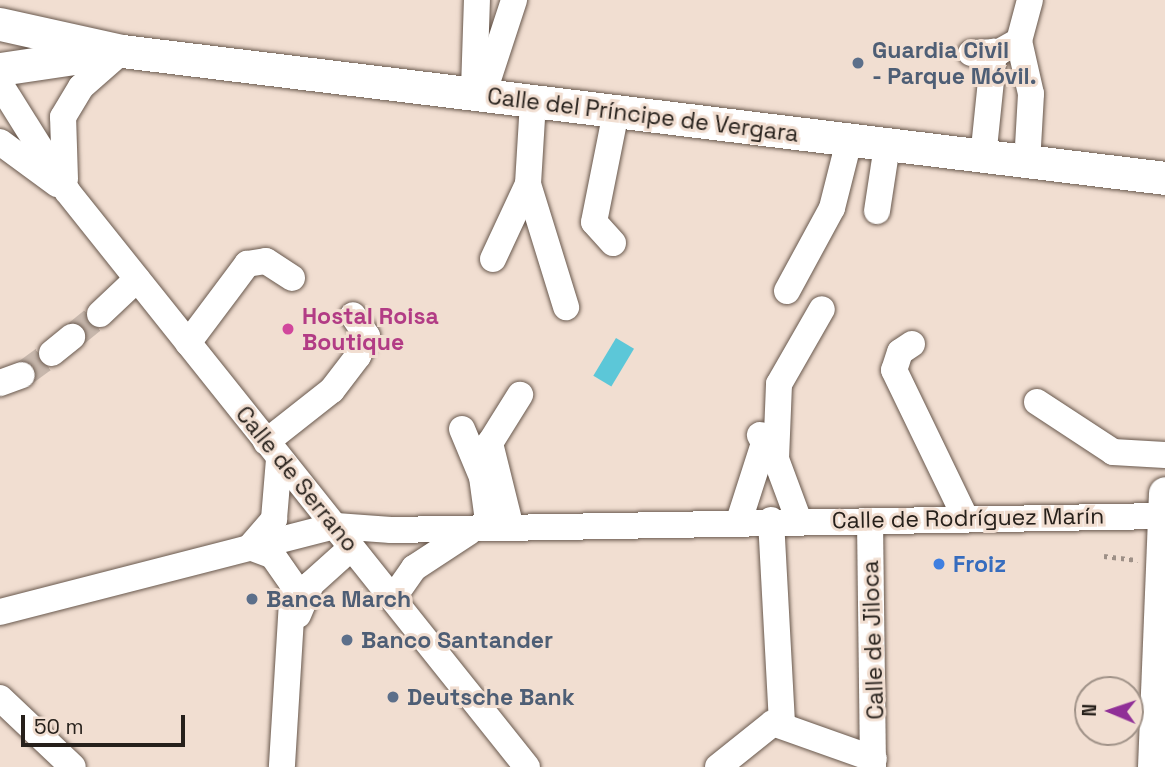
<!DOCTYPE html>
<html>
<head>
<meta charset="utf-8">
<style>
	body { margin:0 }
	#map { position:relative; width:1165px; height:767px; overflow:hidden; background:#f1ded1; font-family:"Space Grotesk",sans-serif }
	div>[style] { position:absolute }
	.water>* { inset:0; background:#5cc7d8; transform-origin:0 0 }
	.minor-tunnel>* { height:26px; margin-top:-13px; transform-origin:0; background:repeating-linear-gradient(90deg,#c8b8ad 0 26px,transparent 0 39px) }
	.path>* { height:4.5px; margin-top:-2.25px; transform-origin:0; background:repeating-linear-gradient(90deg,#9e9087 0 3.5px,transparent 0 8.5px) }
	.roads { filter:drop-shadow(0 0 2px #68584d) drop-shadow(0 0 2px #68584d) }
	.minor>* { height:26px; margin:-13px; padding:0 13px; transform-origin:13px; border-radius:13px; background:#fff }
	.major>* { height:33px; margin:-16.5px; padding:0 16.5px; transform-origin:16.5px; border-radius:16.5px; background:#fff }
	.dots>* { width:19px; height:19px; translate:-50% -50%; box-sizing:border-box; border:4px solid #f1ded1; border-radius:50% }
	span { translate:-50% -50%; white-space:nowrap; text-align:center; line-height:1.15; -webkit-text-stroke:6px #f1ded1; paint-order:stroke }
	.service-label { font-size:23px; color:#4e5e75; font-weight:700 }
	.left { translate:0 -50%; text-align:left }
	.street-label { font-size:23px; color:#26201b }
	.hotel-label { font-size:23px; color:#b23c85; font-weight:700 }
	.shop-label { font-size:23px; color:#366cbe; font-weight:700 }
	.north { position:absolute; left:1074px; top:676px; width:70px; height:70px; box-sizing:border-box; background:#f1ded1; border:2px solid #a09288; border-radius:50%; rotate:272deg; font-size:19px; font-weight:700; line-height:28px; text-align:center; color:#26201b }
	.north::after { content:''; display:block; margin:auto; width:24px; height:32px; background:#902f97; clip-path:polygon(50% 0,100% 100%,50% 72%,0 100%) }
	.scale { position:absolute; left:21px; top:715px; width:164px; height:32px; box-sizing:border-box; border:4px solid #26201b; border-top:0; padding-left:9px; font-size:21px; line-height:24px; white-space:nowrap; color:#26201b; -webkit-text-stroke:5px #f1ded1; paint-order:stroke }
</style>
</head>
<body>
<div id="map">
	<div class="water">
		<div style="left:616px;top:338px;width:21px;height:44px;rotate:31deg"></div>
	</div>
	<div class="minor-tunnel">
		<div style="left:72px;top:337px;width:36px;rotate:-39deg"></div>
		<div style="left:22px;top:375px;width:37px;rotate:-36deg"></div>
	</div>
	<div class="path">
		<div style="left:1104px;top:556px;width:34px;rotate:7deg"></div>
	</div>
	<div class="roads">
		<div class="minor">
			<div style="left:1019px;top:41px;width:54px;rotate:77.2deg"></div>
			<div style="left:1031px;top:94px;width:70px;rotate:93.3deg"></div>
			<div style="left:971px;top:53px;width:28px;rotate:-2deg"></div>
			<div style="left:999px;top:52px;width:23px;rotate:-29deg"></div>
			<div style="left:1019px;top:41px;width:42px;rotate:-75deg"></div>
			<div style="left:0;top:84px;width:126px;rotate:57.9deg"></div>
			<div style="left:67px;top:191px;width:737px;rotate:51.39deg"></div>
			<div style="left:474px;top:89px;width:89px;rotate:-88.1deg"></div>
			<div style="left:483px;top:95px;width:100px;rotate:-71.9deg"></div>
			<div style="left:533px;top:102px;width:82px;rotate:93.5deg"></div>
			<div style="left:528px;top:184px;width:129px;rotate:72.8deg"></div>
			<div style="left:0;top:142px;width:71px;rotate:36.4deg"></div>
			<div style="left:983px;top:158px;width:107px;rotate:-84.1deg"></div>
			<div style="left:65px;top:179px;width:62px;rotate:-91.8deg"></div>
			<div style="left:63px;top:117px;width:35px;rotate:-59deg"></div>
			<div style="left:81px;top:87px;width:55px;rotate:-41.3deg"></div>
			<div style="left:877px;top:211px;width:66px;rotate:-81.3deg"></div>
			<div style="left:613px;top:243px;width:28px;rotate:-132deg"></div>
			<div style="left:594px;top:222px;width:112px;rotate:-78.7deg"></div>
			<div style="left:493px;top:259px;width:83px;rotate:-65deg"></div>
			<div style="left:787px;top:291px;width:94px;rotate:-61.5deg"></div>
			<div style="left:832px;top:208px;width:69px;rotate:-75.8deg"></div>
			<div style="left:100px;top:314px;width:51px;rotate:-43.4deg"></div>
			<div style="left:188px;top:343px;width:99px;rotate:-53.2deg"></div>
			<div style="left:247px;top:264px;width:19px;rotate:-9deg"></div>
			<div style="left:266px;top:261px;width:31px;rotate:33deg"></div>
			<div style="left:912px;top:344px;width:14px;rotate:146deg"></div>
			<div style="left:900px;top:352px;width:19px;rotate:108deg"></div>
			<div style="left:894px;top:370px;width:165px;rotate:64.2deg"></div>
			<div style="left:52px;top:353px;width:26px;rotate:-39deg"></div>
			<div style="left:0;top:383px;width:23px;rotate:-20deg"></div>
			<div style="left:1037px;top:402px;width:91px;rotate:33.3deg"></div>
			<div style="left:1113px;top:452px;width:52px;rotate:3.3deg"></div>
			<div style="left:462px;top:429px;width:52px;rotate:67.4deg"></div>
			<div style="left:482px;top:477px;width:51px;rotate:82.2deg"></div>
			<div style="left:266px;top:442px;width:84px;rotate:-38.2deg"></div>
			<div style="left:332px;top:390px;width:43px;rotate:-52.6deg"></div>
			<div style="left:358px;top:356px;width:22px;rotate:-66deg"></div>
			<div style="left:367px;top:336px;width:25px;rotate:-124deg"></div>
			<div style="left:771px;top:520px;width:203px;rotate:86.9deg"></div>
			<div style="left:739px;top:521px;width:82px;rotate:-72.2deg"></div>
			<div style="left:764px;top:443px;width:9px;rotate:-117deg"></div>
			<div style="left:799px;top:521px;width:66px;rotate:-110.4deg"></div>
			<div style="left:776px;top:459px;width:75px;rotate:-87.7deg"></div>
			<div style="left:779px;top:384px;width:86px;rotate:-60.2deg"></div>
			<div style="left:870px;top:521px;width:246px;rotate:89.3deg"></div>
			<div style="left:511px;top:528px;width:88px;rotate:-103.9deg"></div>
			<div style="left:490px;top:443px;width:57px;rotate:-58deg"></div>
			<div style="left:250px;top:547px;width:25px;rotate:21deg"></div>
			<div style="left:273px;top:556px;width:35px;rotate:55deg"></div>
			<div style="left:293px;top:585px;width:182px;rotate:93.5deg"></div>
			<div style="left:250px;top:547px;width:37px;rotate:-49deg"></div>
			<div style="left:274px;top:519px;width:60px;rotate:-85.2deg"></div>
			<div style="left:393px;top:598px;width:37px;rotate:-55deg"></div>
			<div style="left:414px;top:568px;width:66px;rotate:-33.2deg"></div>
			<div style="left:0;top:612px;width:347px;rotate:-14.4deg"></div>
			<div style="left:336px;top:526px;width:55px;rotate:4.2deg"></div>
			<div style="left:391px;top:530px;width:774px;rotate:-1.04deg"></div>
			<div style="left:298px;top:615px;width:34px;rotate:-67deg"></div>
			<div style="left:311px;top:584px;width:54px;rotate:-42deg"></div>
			<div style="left:0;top:698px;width:100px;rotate:43.4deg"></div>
			<div style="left:718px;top:767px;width:70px;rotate:-38.7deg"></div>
			<div style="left:773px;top:723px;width:107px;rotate:19.6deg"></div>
		</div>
		<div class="major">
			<div style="left:0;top:24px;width:125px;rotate:12.5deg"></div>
			<div style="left:122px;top:51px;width:1051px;rotate:6.94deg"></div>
			<div style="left:0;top:69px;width:103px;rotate:-8.4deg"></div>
			<div style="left:1154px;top:767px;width:274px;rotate:-87.7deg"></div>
		</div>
	</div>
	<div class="dots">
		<div style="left:858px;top:63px;background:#5c6f8a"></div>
		<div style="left:288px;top:329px;background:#d1479c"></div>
		<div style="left:939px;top:564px;background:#3f7fe0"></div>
		<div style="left:252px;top:599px;background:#5c6f8a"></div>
		<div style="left:347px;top:640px;background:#5c6f8a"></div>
		<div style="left:393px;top:697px;background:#5c6f8a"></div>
	</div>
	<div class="service-label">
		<span class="left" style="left:872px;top:63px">Guardia Civil<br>- Parque Móvil.</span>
		<span class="left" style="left:266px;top:599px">Banca March</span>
		<span class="left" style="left:361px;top:640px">Banco Santander</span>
		<span class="left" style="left:407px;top:697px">Deutsche Bank</span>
	</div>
	<div class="street-label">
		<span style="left:643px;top:115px;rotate:7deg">Calle del Príncipe de Vergara</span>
		<span style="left:297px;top:479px;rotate:51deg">Calle de Serrano</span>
		<span style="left:968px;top:518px;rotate:-1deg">Calle de Rodríguez Marín</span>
		<span style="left:873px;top:640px;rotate:-92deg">Calle de Jiloca</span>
	</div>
	<div class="hotel-label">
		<span class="left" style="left:302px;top:329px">Hostal Roisa<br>Boutique</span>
	</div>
	<div class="shop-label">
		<span class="left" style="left:953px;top:564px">Froiz</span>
	</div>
	<div class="north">N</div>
	<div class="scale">50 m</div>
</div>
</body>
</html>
